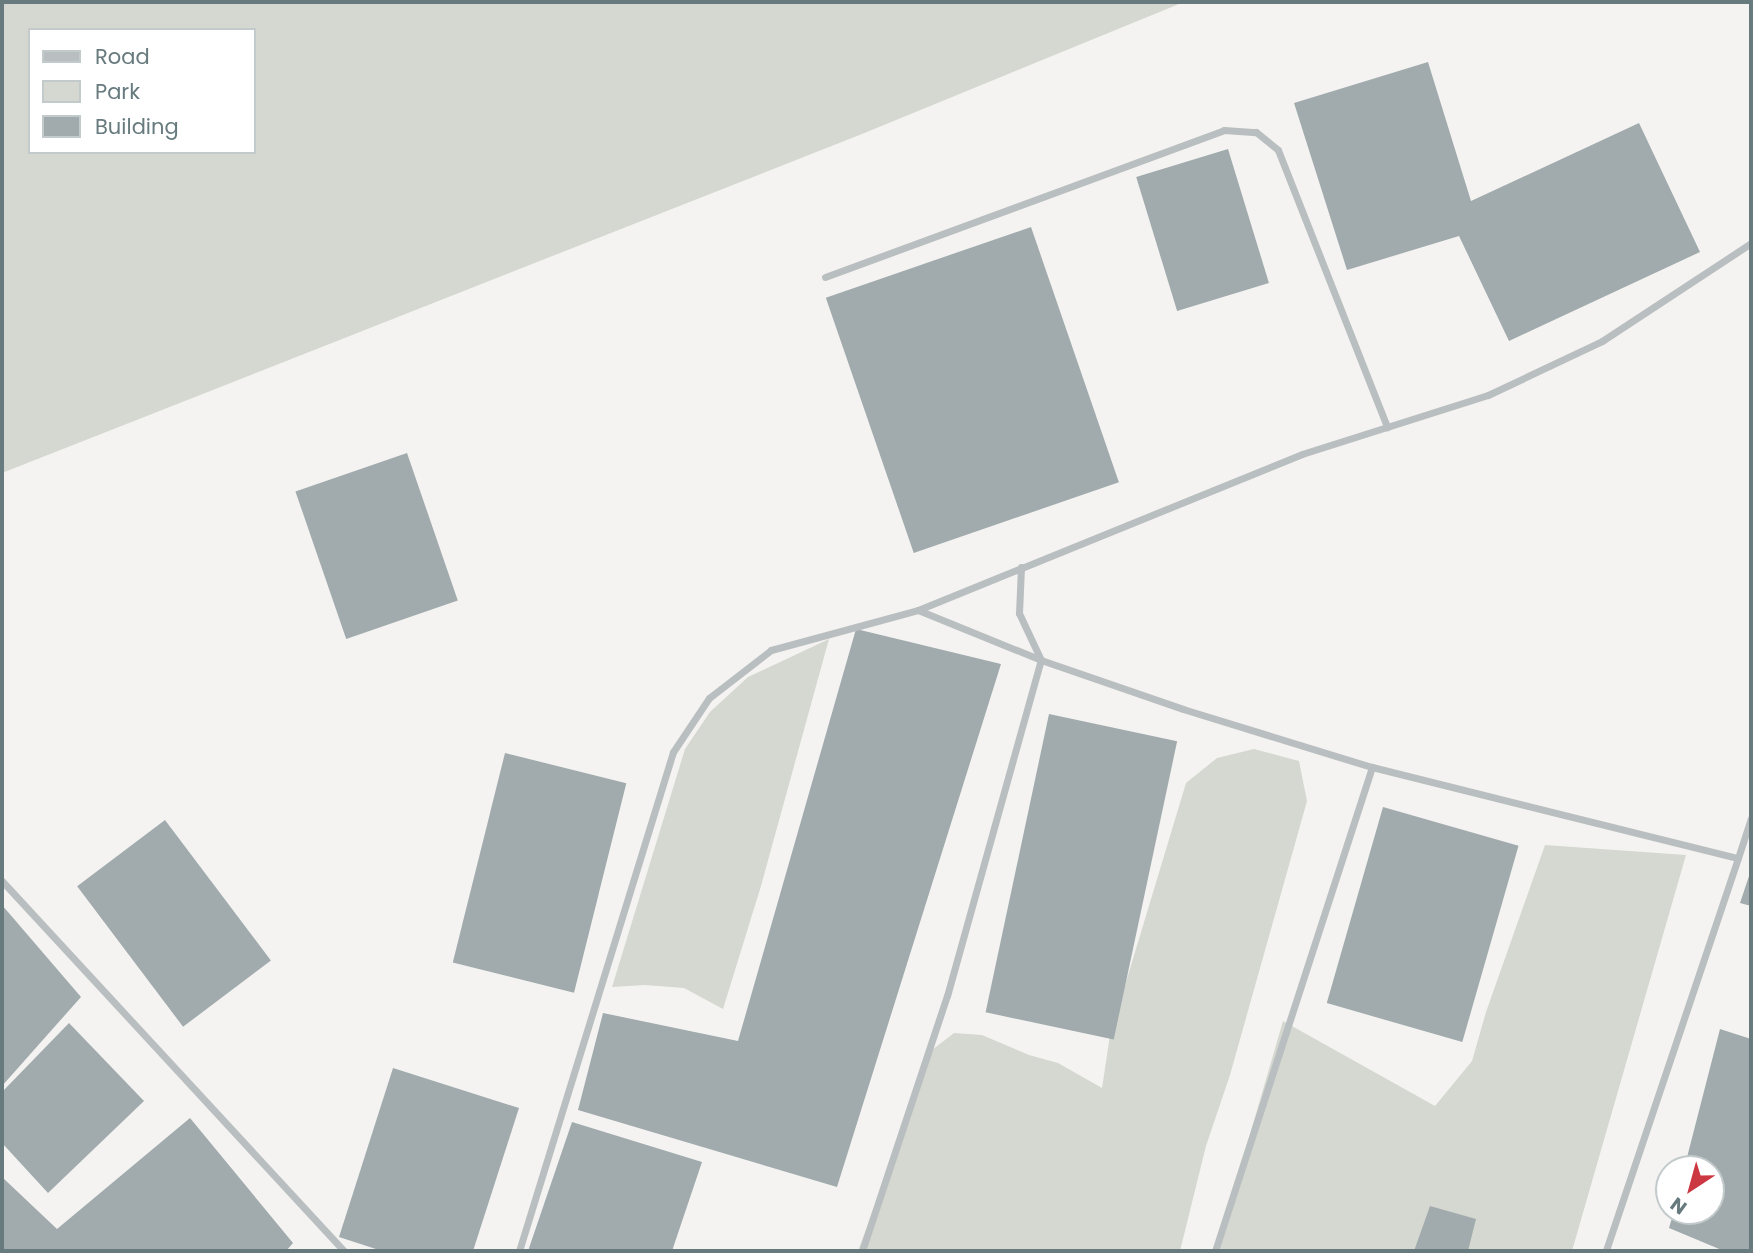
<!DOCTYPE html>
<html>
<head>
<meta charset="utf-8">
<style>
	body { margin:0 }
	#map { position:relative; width:1753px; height:1253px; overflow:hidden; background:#f4f3f1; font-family:Poppins,sans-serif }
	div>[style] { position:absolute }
	.green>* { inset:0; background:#d5d8d0 }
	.building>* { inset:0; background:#a1abad; transform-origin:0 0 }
	.street>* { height:7px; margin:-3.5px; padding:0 3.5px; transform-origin:3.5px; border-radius:3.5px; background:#b9bfc0 }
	span { translate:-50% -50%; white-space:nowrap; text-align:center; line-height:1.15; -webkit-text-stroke:7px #fff; paint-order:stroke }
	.frame { position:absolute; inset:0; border:4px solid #677a7e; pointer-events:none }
	.legend { position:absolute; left:28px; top:28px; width:228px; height:126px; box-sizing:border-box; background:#fff; border:2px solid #c2cacb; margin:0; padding:9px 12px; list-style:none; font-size:21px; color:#677a7e }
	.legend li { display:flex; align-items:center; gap:14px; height:35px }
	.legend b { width:35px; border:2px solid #c2cacb }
	.north { position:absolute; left:1655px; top:1155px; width:70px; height:70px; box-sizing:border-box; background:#fff; border:2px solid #c2cacb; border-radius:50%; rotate:216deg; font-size:19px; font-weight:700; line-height:28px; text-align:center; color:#677a7e }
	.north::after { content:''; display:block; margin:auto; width:24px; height:32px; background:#cc3841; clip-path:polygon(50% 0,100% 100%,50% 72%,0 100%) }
</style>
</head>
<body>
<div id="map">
	<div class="green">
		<div style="clip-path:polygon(evenodd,2px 2px,1184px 2px,862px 134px,2px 473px,2px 2px,30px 30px,254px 30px,254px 152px,30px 152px,30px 30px)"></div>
		<div style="clip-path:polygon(829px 639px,761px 886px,723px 1009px,684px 988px,645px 985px,612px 987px,685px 749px,710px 712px,748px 677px)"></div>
		<div style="clip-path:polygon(1254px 749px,1299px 761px,1307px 801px,1230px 1075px,1206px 1146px,1180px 1251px,858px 1251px,932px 1050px,954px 1033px,982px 1035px,1029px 1055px,1058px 1063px,1102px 1088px,1110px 1035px,1186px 783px,1217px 758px)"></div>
		<div style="clip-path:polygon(1545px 845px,1686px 855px,1572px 1251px,1216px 1251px,1283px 1021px,1435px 1106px,1472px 1061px,1486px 1012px)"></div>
	</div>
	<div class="building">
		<div style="clip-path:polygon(1428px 62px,1471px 201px,1639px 123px,1700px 252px,1509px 341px,1459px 236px,1347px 270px,1294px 103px)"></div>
		<div style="left:1228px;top:149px;width:140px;height:96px;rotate:73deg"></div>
		<div style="left:1031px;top:227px;width:270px;height:217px;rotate:71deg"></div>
		<div style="left:407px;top:453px;width:156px;height:118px;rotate:71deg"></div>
		<div style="clip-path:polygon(856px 629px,1001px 664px,837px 1187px,578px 1110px,603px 1013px,738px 1041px)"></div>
		<div style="left:1049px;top:714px;width:131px;height:305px;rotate:12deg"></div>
		<div style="left:505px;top:753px;width:125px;height:216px;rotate:14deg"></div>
		<div style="left:1383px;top:807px;width:141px;height:204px;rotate:16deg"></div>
		<div style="left:165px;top:820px;width:176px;height:110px;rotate:53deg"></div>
		<div style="clip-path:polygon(1751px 870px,1751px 906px,1740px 903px)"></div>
		<div style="clip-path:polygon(2px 905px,81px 997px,2px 1086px)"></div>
		<div style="clip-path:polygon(69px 1023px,144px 1101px,48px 1193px,2px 1143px,2px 1092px)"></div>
		<div style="clip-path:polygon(1720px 1029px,1751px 1039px,1751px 1251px,1724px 1251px,1669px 1228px,1674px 1211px,1711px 1211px,1711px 1169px,1684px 1169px)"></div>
		<div style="clip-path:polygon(393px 1068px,519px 1108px,473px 1251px,382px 1251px,339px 1237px)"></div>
		<div style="clip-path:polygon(190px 1118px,293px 1243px,286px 1251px,2px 1251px,2px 1177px,57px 1229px)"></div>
		<div style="clip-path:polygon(572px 1122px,702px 1162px,672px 1251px,528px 1251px)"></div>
		<div style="clip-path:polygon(1430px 1206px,1476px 1219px,1468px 1251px,1414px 1251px)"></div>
	</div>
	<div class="street">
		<div style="left:825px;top:277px;width:425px;rotate:-20.2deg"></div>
		<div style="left:1224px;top:130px;width:32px;rotate:4deg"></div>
		<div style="left:1256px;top:132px;width:28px;rotate:39deg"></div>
		<div style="left:1278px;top:150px;width:298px;rotate:68.5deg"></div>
		<div style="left:918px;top:610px;width:133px;rotate:22.1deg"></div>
		<div style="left:1041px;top:660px;width:150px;rotate:19deg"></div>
		<div style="left:1183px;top:709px;width:198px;rotate:17.1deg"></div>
		<div style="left:1372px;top:767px;width:377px;rotate:14deg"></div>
		<div style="left:1738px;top:858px;width:415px;rotate:108.6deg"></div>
		<div style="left:1738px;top:858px;width:42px;rotate:-72deg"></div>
		<div style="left:2px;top:881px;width:504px;rotate:47.25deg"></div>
		<div style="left:519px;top:1251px;width:522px;rotate:-72.85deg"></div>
		<div style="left:673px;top:752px;width:65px;rotate:-56.3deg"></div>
		<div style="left:709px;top:698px;width:78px;rotate:-37.7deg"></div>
		<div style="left:771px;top:650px;width:152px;rotate:-15.2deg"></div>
		<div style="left:918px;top:610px;width:414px;rotate:-22.1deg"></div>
		<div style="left:1302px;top:454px;width:195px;rotate:-17.6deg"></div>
		<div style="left:1488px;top:395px;width:126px;rotate:-25.3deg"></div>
		<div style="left:1602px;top:341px;width:178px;rotate:-33.3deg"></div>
		<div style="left:862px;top:1251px;width:269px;rotate:-71.6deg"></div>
		<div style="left:947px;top:996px;width:349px;rotate:-74.4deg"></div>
		<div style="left:1041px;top:660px;width:52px;rotate:-115.1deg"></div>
		<div style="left:1019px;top:613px;width:46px;rotate:-87.5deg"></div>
		<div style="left:1215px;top:1251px;width:509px;rotate:-72.03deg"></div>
	</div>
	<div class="frame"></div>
	<ul class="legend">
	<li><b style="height:9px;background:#b9bfc0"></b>Road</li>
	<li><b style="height:19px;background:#d5d8d0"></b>Park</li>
	<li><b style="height:19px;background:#a1abad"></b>Building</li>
	</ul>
	<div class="north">N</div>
</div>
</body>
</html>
